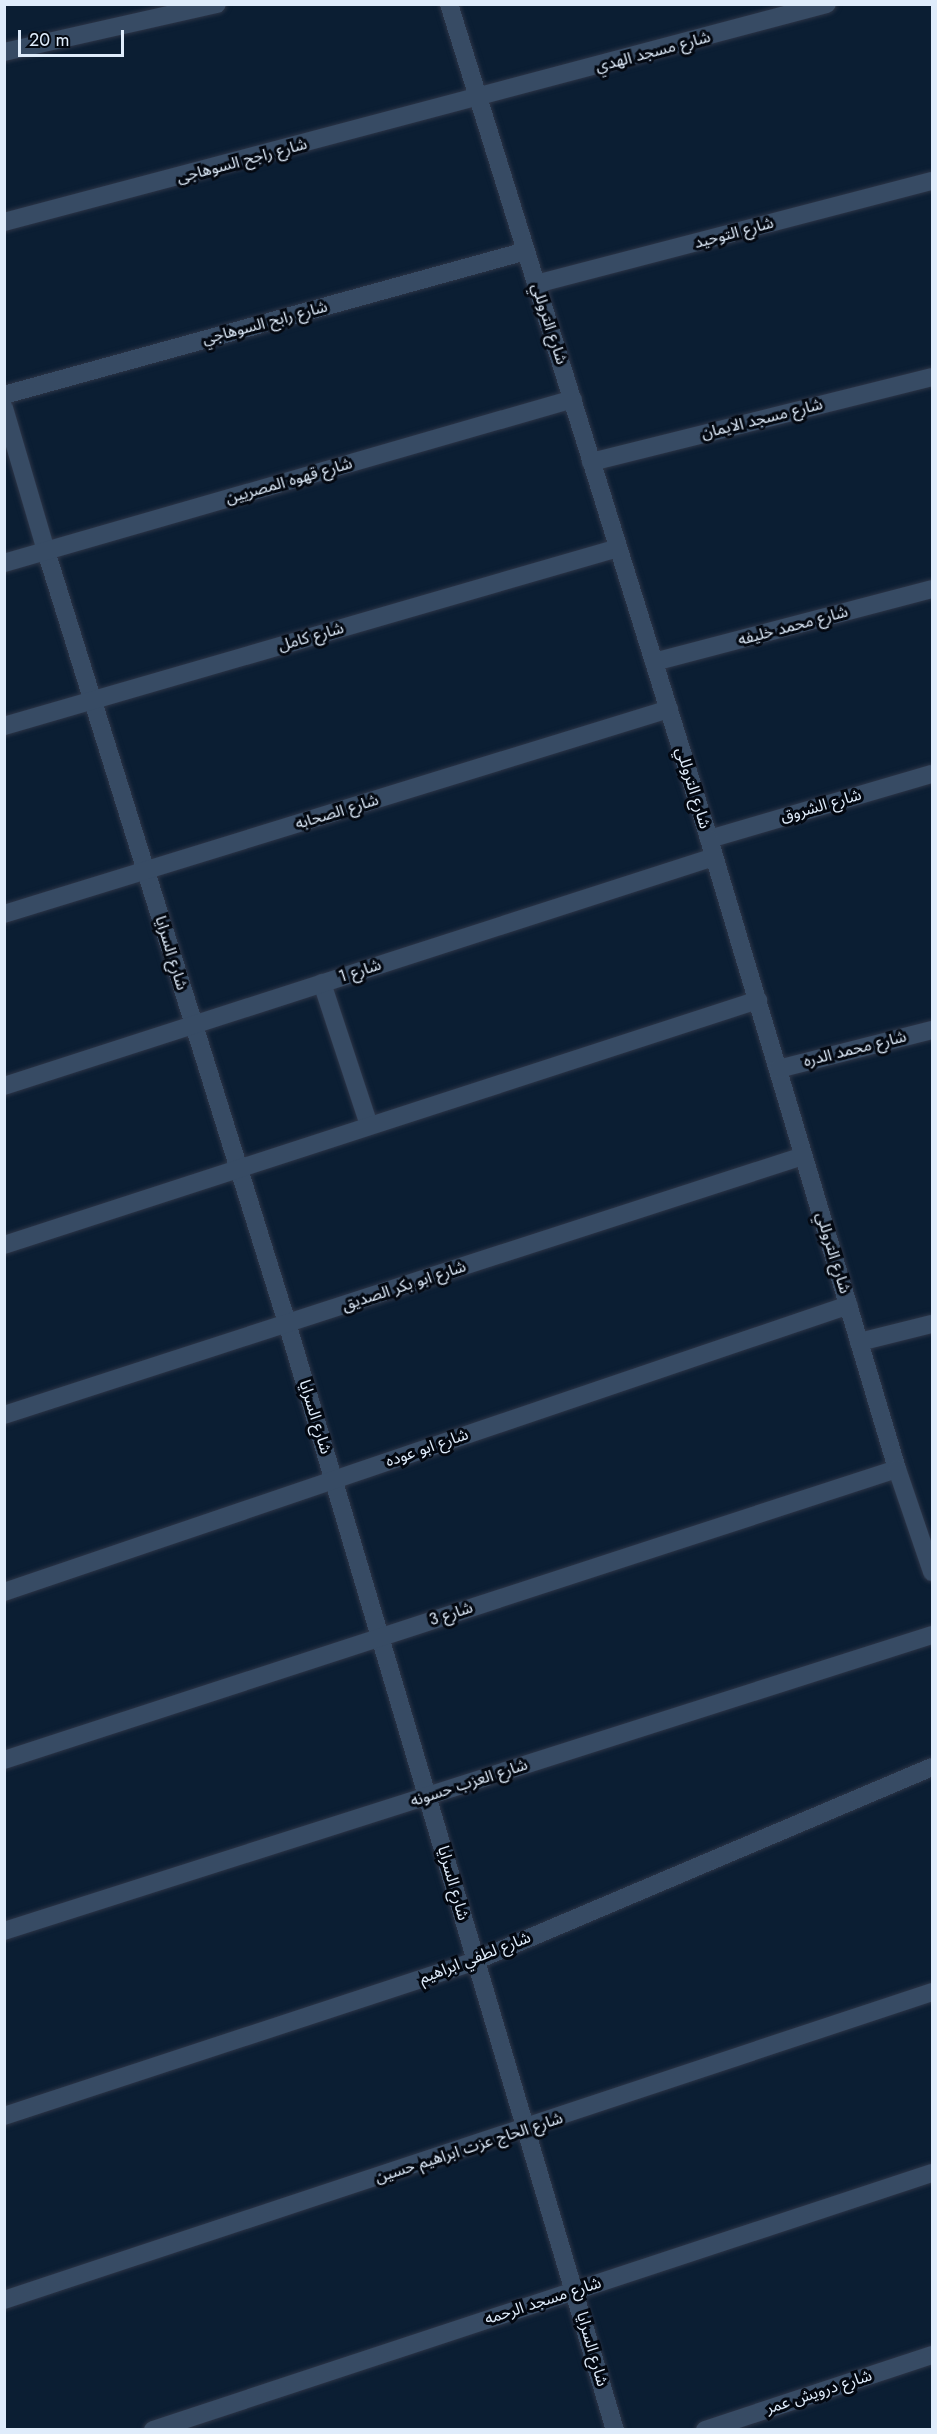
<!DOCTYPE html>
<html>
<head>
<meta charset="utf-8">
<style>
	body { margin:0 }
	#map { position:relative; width:937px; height:2434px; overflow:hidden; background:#0b1e33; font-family:Jost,"Noto Sans Arabic",sans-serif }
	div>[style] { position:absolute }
	.roads { filter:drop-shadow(0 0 2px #2d3547) drop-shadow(0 0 2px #2d3547) }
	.minor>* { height:18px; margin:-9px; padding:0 9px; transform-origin:9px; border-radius:9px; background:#374b64 }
	.tertiary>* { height:18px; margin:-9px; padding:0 9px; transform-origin:9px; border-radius:9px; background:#374b64 }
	span { translate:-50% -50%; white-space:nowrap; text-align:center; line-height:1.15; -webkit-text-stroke:6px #030811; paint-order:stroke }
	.street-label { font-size:16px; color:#dfecfb }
	.frame { position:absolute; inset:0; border:6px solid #dfecfb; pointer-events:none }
	.scale { position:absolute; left:18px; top:30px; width:106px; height:27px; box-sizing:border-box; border:3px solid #dfecfb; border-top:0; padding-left:8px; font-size:18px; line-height:21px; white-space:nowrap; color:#dfecfb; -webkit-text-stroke:4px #030811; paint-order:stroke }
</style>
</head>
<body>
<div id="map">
	<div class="roads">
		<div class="minor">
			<div style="left:4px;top:52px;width:218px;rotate:-12.7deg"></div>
			<div style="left:4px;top:222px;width:851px;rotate:-14.84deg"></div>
			<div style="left:536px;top:284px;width:409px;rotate:-14.6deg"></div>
			<div style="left:4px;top:395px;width:541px;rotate:-15.42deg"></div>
			<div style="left:4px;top:408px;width:149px;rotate:73.6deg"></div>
			<div style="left:46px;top:551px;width:809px;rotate:72.66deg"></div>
			<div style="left:287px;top:1323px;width:1155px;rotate:73.5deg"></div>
			<div style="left:591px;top:462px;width:351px;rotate:-14deg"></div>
			<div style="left:4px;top:563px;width:592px;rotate:-16.08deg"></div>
			<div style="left:654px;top:662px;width:287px;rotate:-14.7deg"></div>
			<div style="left:4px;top:726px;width:639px;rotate:-16.17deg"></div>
			<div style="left:709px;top:839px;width:232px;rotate:-16.3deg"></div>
			<div style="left:4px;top:914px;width:696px;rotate:-17.13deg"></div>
			<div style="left:322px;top:983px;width:150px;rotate:71.7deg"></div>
			<div style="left:4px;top:1086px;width:746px;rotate:-17.88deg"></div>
			<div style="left:4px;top:1245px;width:793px;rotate:-18deg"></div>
			<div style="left:859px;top:1342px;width:75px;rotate:-13.9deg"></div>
			<div style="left:4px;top:1415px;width:840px;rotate:-17.96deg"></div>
			<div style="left:4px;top:1592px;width:892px;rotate:-18.76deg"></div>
			<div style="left:4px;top:1760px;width:939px;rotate:-18.05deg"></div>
			<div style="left:4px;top:1931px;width:974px;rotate:-17.69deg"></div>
			<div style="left:4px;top:2116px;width:496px;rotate:-18.2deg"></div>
			<div style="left:475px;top:1961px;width:496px;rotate:-23deg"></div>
			<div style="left:4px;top:2300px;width:978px;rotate:-18.36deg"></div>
			<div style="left:153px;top:2430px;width:820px;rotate:-18.26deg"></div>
			<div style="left:705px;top:2430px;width:239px;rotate:-18.3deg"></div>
		</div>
		<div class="tertiary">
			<div style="left:449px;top:4px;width:875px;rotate:72.7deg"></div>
			<div style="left:709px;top:839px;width:657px;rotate:73.38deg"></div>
			<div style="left:897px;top:1469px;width:109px;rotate:71.2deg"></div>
			<div style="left:778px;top:1069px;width:159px;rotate:-14.2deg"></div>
		</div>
	</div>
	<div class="street-label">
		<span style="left:653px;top:52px;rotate:-15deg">شارع مسجد الهدي</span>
		<span style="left:242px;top:161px;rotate:-15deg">شارع راجح السوهاجى</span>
		<span style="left:734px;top:233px;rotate:-15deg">شارع التوحيد</span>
		<span style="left:265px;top:323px;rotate:-15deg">شارع رابح السوهاجي</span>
		<span style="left:549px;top:324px;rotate:72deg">شارع التروللي</span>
		<span style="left:762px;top:419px;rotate:-14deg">شارع مسجد الايمان</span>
		<span style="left:289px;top:481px;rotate:-16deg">شارع قهوه المصريين</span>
		<span style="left:793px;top:626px;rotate:-15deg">شارع محمد خليفه</span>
		<span style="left:311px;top:637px;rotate:-16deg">شارع كامل</span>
		<span style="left:693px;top:788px;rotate:73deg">شارع التروللي</span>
		<span style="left:821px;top:806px;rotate:-16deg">شارع الشروق</span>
		<span style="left:337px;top:812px;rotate:-17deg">شارع الصحابه</span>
		<span style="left:171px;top:953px;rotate:73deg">شارع السرايا</span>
		<span style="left:360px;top:971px;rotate:-18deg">شارع 1</span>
		<span style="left:855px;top:1049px;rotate:-14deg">شارع محمد الدره</span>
		<span style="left:833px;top:1253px;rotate:73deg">شارع التروللي</span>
		<span style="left:404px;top:1286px;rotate:-18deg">شارع ابو بكر الصديق</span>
		<span style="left:315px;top:1417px;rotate:73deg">شارع السرايا</span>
		<span style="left:427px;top:1448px;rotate:-19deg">شارع ابو عوده</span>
		<span style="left:451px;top:1614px;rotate:-18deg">شارع 3</span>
		<span style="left:469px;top:1783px;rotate:-18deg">شارع العزب حسونه</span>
		<span style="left:453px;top:1883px;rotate:74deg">شارع السرايا</span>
		<span style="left:475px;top:1958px;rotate:-21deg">شارع لطفي ابراهيم</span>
		<span style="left:469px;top:2148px;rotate:-18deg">شارع الحاج عزت ابراهيم حسين</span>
		<span style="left:543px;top:2301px;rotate:-18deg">شارع مسجد الرحمه</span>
		<span style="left:592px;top:2349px;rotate:74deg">شارع السرايا</span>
		<span style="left:819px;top:2392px;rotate:-18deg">شارع درويش عمر</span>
	</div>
	<div class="frame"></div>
	<div class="scale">20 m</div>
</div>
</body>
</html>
